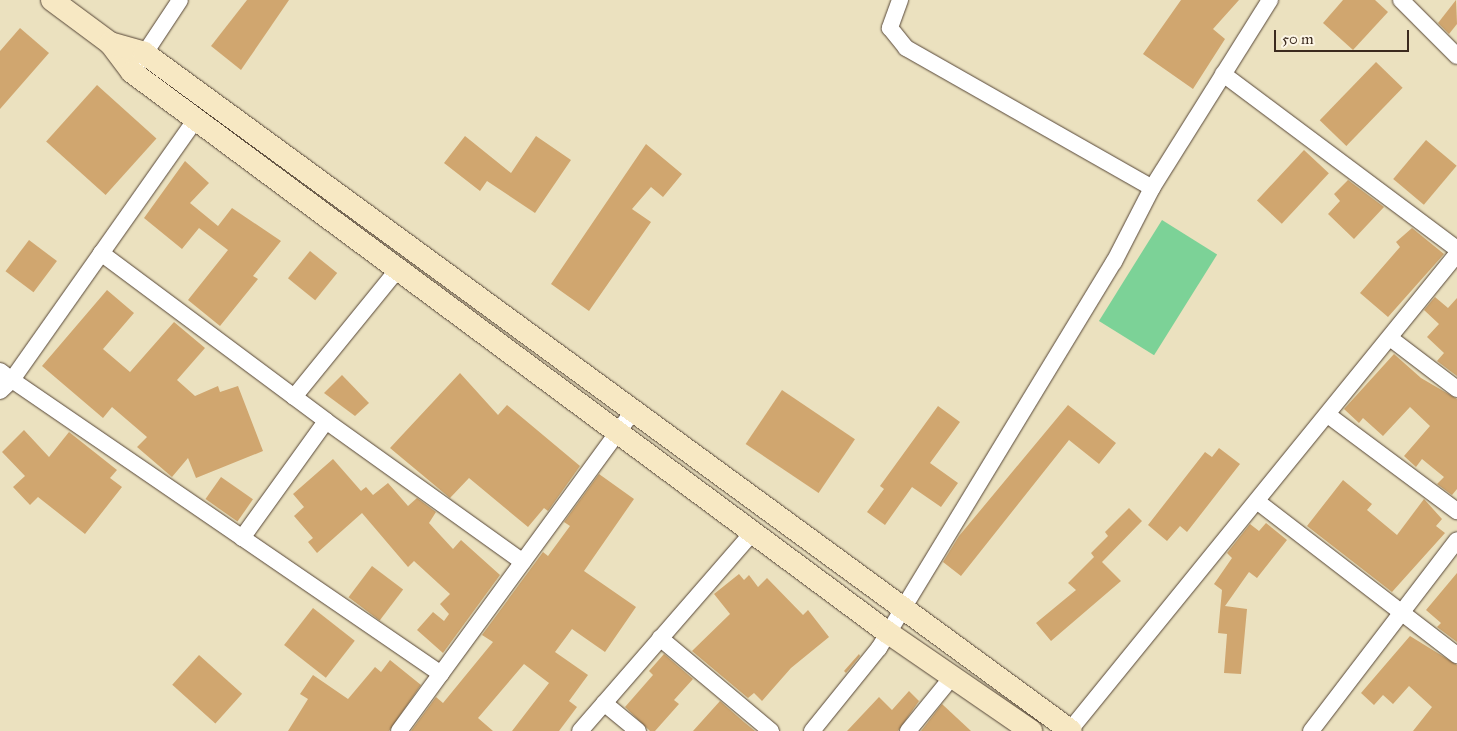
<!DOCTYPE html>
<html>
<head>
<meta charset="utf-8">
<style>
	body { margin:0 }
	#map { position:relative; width:1457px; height:731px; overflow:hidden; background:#ebe1bf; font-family:"IM FELL Great Primer",serif }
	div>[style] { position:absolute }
	.green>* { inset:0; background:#7cd297; transform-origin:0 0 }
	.building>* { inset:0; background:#d0a66f; transform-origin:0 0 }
	.roads { filter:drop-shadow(0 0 1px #554536) drop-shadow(0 0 1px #554536) }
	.minor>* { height:16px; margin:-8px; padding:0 8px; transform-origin:8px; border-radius:8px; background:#fff }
	.secondary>* { height:22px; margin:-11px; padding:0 11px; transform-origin:11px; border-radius:11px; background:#f7e8c3 }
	span { translate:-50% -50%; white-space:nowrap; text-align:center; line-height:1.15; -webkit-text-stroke:5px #fcf5e5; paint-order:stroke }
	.scale { position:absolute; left:1274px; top:30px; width:135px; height:22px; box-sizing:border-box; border:2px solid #3b2a1e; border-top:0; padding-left:6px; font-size:15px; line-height:18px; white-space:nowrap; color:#3b2a1e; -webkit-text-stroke:4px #fcf5e5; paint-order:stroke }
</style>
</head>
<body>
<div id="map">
	<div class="green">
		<div style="left:1162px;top:220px;width:65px;height:119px;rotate:32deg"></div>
	</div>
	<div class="building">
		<div style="clip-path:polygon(247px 0,289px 0,241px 70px,211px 46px)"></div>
		<div style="clip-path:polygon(1181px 0,1239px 0,1213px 29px,1225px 39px,1193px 89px,1143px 54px)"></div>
		<div style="clip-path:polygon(1343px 0,1375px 0,1388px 12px,1353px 50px,1323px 23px)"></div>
		<div style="clip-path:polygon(1456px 0,1457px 24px,1449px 34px,1438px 23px)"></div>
		<div style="clip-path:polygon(20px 28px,49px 53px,0 109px,0 51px)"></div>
		<div style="left:1376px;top:62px;width:37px;height:81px;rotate:44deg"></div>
		<div style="left:97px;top:85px;width:80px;height:76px;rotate:42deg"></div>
		<div style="clip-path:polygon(465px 136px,511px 173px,536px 136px,571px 160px,535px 213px,487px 181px,480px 191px,444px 163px)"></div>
		<div style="left:1426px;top:140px;width:40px;height:51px;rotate:40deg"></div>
		<div style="clip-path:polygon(646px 144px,682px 174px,663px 197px,651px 187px,632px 209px,651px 222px,589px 311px,551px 284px)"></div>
		<div style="left:1304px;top:150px;width:34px;height:69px;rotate:43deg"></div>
		<div style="clip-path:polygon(185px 161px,209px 183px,190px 203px,218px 226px,232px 208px,281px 241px,253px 276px,258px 279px,220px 326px,188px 300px,228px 250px,199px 228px,182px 249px,144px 218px)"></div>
		<div style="clip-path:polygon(1348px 180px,1384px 207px,1354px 239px,1328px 214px,1340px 201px,1334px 194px)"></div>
		<div style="clip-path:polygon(1412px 228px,1444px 254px,1388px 317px,1360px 293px,1400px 247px,1396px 242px)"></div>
		<div style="left:29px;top:240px;width:35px;height:39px;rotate:37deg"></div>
		<div style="left:310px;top:251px;width:35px;height:35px;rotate:39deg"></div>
		<div style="clip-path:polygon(107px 290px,134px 313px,103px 349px,130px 372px,174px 322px,205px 348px,177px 380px,195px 396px,218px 386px,220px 392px,238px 386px,263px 451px,196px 478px,188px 458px,172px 477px,137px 447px,147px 437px,112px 407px,103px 418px,42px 366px)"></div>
		<div style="clip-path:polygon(1435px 297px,1448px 308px,1457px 298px,1457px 376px,1437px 361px,1444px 353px,1427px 337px,1439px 324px,1424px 310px)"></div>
		<div style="clip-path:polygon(1394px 354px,1421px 378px,1457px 399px,1457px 489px,1452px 495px,1437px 484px,1444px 477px,1422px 459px,1416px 467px,1404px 456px,1430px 426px,1410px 407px,1383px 436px,1363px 418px,1359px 423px,1344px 409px)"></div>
		<div style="clip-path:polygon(460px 373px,498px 415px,507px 405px,580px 466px,548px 511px,544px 508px,528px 527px,469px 478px,450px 498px,390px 448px)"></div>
		<div style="clip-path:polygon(342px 375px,369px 403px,355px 416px,324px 393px)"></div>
		<div style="left:782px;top:390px;width:88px;height:65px;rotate:34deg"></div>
		<div style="clip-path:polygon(1068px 405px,1116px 443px,1099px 464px,1069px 440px,961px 576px,943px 562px,959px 536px)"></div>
		<div style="clip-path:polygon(938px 406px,960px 422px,930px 463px,958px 483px,941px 507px,912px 487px,885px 525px,867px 512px,884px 489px,880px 486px)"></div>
		<div style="clip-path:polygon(24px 430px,49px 457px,69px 432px,117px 470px,110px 478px,122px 487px,85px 534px,38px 497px,30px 505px,13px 487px,25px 476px,2px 452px)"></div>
		<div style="clip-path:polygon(1219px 448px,1240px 464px,1187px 532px,1180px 526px,1167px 541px,1148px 525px,1205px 452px,1212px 457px)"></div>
		<div style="clip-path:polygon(333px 459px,361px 491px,366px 487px,373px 495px,388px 483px,408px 506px,417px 498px,436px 512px,429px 523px,453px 549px,461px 540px,500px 575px,443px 653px,417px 630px,433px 612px,444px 621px,449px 614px,440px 604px,450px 594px,414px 561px,408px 567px,362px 513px,317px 553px,308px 542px,313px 538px,294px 516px,304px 507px,293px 494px)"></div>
		<div style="clip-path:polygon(599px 474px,634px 499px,584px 571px,636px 607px,605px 652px,572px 629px,555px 652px,588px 675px,569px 701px,577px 707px,559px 731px,512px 731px,549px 683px,524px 664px,478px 718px,493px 731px,411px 731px,436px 697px,443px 703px,493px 642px,482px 635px,543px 552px,548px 556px,570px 526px,564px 522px)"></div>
		<div style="left:221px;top:477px;width:39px;height:27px;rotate:35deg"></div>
		<div style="clip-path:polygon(1343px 480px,1372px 504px,1367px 510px,1397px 535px,1424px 499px,1442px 519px,1436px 526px,1445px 533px,1392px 592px,1307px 526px)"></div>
		<div style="clip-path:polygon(1129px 508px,1142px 521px,1102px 562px,1121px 581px,1051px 641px,1036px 623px,1076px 590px,1068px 583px,1094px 557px,1091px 553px,1108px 536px,1105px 532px)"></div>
		<div style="clip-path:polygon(1266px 523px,1287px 540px,1257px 578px,1249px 572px,1225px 606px,1247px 609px,1241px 674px,1224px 673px,1227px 634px,1218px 633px,1222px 590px,1214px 584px,1232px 558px,1227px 553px,1250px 524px,1259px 531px)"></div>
		<div style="left:372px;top:566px;width:39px;height:39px;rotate:37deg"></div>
		<div style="clip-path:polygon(1457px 573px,1457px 642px,1437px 627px,1441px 623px,1426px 610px)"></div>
		<div style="clip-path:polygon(739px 574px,744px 580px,749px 575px,758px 587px,767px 578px,803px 615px,808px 610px,829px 637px,791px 668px,762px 701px,754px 693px,748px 698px,692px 651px,730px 614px,714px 594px)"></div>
		<div style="left:313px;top:608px;width:53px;height:47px;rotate:38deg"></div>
		<div style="clip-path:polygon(1410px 636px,1457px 665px,1457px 731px,1413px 731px,1432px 707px,1409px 686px,1393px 704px,1383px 695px,1374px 705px,1361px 693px)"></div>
		<div style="clip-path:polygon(664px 654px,693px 679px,674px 700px,679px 704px,655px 731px,650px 731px,625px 707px,653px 675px,649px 671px)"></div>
		<div style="clip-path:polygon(859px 654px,860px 656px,846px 673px,844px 671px)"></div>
		<div style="left:199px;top:655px;width:58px;height:40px;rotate:42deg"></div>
		<div style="clip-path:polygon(390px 660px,421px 685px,389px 731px,288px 731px,308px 699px,300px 694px,313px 675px,348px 699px,375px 667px,381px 672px)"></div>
		<div style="clip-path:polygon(909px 691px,919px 701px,898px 731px,847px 731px,879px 697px,892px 710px)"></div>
		<div style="clip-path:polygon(720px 701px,744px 722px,755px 731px,693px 731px)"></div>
		<div style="clip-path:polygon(942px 704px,971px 731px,921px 731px)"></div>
	</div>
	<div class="roads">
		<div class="minor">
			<div style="left:900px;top:0;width:30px;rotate:110deg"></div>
			<div style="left:890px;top:28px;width:26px;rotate:51deg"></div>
			<div style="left:906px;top:48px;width:283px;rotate:29.6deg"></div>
			<div style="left:1401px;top:0;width:79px;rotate:45deg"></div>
			<div style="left:139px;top:62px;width:74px;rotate:-56.5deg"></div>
			<div style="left:1223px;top:74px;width:292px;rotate:36.8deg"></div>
			<div style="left:196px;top:119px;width:319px;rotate:125.2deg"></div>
			<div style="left:12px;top:380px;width:520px;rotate:34.42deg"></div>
			<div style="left:101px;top:253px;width:281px;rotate:36.7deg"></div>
			<div style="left:1390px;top:338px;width:84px;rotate:37.3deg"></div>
			<div style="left:0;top:371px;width:15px;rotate:37deg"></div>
			<div style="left:12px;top:380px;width:16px;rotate:137deg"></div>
			<div style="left:294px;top:397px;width:166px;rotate:-50.9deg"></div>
			<div style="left:1328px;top:415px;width:161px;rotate:36.7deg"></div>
			<div style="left:1258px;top:502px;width:251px;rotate:37.6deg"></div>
			<div style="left:242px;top:538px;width:144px;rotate:-54.3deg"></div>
			<div style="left:326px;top:421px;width:242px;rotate:35.6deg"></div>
			<div style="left:660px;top:638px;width:145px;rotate:40deg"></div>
			<div style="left:604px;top:703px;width:44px;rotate:39.5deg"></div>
			<div style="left:1070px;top:730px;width:613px;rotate:-50.89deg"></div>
			<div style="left:399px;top:731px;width:396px;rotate:-53.8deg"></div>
			<div style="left:580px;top:731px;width:265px;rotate:-49deg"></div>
			<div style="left:812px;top:731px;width:107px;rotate:-51.1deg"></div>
			<div style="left:879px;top:648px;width:452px;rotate:-58.7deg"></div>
			<div style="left:1114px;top:262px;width:83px;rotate:-62.8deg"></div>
			<div style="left:1152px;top:188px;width:222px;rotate:-57.9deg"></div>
			<div style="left:908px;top:731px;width:70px;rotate:-50.8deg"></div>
			<div style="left:1311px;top:731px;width:240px;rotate:-52.6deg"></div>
		</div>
		<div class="secondary">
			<div style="left:52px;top:0;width:72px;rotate:36.6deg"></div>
			<div style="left:110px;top:43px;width:36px;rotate:53deg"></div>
			<div style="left:132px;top:72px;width:940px;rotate:36.57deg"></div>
			<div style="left:887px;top:632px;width:175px;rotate:34.5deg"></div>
			<div style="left:110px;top:43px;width:35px;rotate:16deg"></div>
			<div style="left:144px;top:53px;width:1148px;rotate:36.18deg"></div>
		</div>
	</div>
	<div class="scale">50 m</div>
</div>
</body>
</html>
